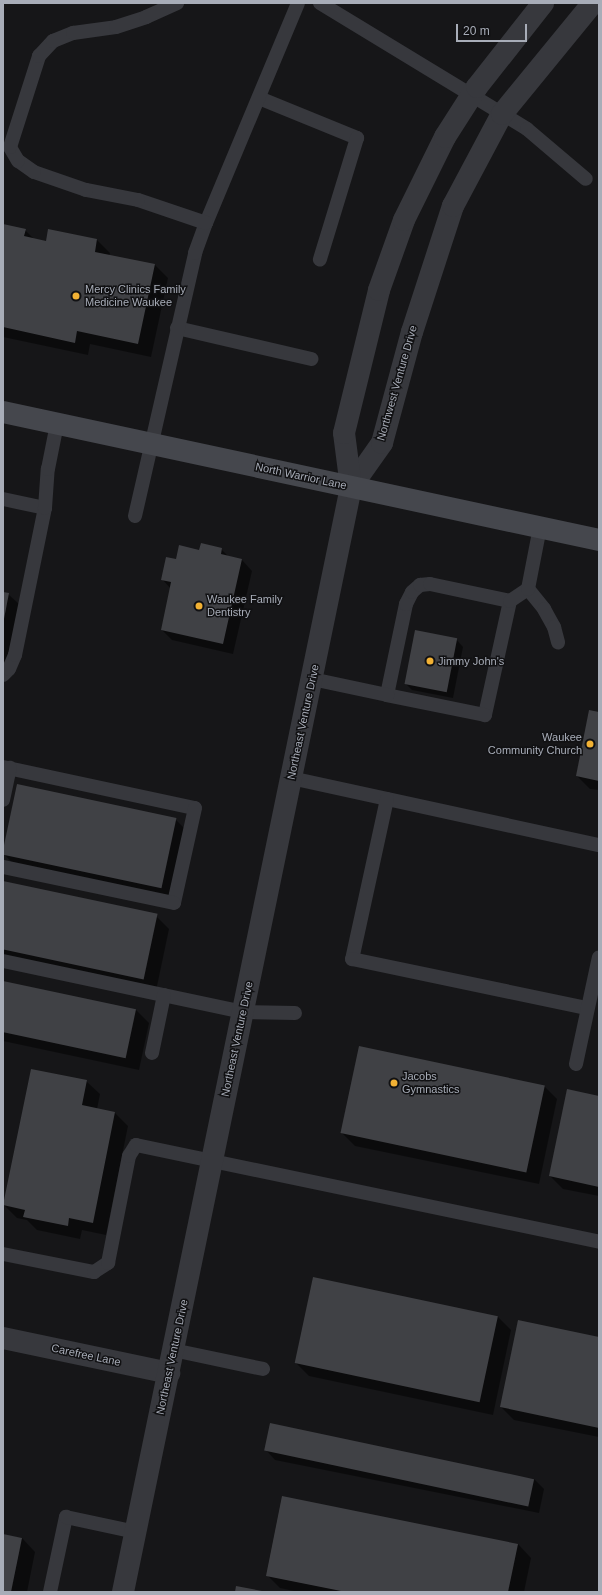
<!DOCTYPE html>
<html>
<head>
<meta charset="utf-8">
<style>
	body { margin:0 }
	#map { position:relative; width:602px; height:1595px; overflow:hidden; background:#161618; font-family:Arial,sans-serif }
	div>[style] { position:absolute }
	.shadow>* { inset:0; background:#0007 }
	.building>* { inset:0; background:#404145; transform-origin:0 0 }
	.lane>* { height:14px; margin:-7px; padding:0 7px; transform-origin:7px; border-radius:7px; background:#37383d }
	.street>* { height:22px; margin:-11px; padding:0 11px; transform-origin:11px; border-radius:11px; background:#37383d }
	.secondary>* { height:22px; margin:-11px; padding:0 11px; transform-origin:11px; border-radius:11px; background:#45474d }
	.dots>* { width:11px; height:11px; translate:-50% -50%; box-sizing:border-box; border:2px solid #111113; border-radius:50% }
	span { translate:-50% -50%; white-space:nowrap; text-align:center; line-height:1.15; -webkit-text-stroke:3px #111113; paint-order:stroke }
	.poi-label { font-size:11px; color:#a8adb8 }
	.left { translate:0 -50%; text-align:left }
	.right { translate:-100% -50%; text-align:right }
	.street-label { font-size:11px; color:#a8adb8 }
	.frame { position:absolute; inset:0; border:4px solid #a8adb8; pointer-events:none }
	.scale { position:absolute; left:456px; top:24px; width:71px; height:18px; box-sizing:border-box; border:2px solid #a8adb8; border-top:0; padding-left:5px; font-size:12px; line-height:14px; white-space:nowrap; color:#a8adb8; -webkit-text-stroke:3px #111113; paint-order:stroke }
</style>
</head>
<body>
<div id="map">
	<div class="shadow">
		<div style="clip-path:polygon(3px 225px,25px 230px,35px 240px,47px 242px,49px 230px,97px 240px,110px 253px,109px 256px,155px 265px,168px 278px,151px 357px,90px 344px,88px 355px,3px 337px)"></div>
		<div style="clip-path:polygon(221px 549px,230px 558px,242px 560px,252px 571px,233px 654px,172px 640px,162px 630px,171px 589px,162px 579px,177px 560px,200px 551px)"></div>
		<div style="clip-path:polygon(3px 593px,8px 594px,19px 604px,6px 666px,3px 665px)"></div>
		<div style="clip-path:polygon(456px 639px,463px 647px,453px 698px,412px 690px,405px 683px)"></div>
		<div style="clip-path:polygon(599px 713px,599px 790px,590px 789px,577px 776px)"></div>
		<div style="clip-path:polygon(18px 786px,176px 820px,189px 833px,174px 902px,16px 867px,3px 853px)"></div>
		<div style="clip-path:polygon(3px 882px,156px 916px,169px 929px,156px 991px,3px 958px)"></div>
		<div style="clip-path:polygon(3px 982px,136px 1010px,149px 1023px,139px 1070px,3px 1041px)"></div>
		<div style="clip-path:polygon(86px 1081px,100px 1094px,97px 1109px,115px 1113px,128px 1126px,106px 1235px,82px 1230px,80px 1239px,37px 1230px,27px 1220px,17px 1218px,4px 1205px)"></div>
		<div style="clip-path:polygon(544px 1086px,557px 1099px,539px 1184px,355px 1146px,342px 1133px)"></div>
		<div style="clip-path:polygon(599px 1097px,599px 1196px,563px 1189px,550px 1176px)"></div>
		<div style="clip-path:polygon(313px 1278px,498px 1317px,511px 1330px,493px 1415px,309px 1376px,296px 1363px)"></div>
		<div style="clip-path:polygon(599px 1338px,599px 1437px,514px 1420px,501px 1407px)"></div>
		<div style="clip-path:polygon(265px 1449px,534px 1479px,544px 1489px,539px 1513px,275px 1460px)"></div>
		<div style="clip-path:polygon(3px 1535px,22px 1538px,35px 1552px,27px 1592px,3px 1592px)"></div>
		<div style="clip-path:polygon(518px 1544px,531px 1558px,524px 1592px,298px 1592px,280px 1588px,267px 1575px)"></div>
	</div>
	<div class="building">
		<div style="clip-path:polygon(3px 224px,26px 229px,24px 236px,46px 241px,48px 229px,97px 239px,95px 252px,155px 264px,138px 344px,77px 331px,75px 343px,3px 327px)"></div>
		<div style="clip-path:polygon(201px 543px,222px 548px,221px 554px,242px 559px,223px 644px,161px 630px,171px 582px,161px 580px,166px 557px,176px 559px,179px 545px,199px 550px)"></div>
		<div style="clip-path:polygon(3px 592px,9px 593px,4px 619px,3px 619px)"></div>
		<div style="left:415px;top:630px;width:43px;height:55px;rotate:11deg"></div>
		<div style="clip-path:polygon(589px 710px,599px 712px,599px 781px,576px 776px)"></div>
		<div style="left:17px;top:784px;width:163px;height:72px;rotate:12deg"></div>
		<div style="left:3px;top:881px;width:158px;height:67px;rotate:12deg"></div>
		<div style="left:3px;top:981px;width:136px;height:50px;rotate:12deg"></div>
		<div style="left:359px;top:1046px;width:190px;height:89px;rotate:12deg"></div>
		<div style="clip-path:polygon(31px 1069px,87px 1080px,82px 1105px,115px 1112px,93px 1223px,69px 1218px,68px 1226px,23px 1217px,25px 1210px,3px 1205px)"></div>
		<div style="clip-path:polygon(567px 1089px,599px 1096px,599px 1187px,549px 1176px)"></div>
		<div style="left:313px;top:1277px;width:189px;height:88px;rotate:12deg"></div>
		<div style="clip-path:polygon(518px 1320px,599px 1337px,599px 1428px,500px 1407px)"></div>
		<div style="left:270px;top:1423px;width:270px;height:28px;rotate:12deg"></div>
		<div style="clip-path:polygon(282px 1496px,518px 1544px,508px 1592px,346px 1592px,266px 1576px)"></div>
		<div style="clip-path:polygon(3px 1534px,22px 1538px,11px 1592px,3px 1592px)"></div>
		<div style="clip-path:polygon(236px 1586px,262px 1591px,262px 1592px,235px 1592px)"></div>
	</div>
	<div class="lane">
		<div style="left:320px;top:3px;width:242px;rotate:31.3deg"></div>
		<div style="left:527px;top:129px;width:77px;rotate:40.3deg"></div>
		<div style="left:259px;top:98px;width:106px;rotate:22.2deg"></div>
		<div style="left:357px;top:138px;width:127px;rotate:107deg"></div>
		<div style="left:206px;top:223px;width:238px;rotate:-67.3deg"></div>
		<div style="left:177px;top:328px;width:138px;rotate:13deg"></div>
		<div style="left:3px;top:499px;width:43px;rotate:12.1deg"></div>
		<div style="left:135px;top:516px;width:270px;rotate:-77.1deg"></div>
		<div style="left:195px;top:253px;width:32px;rotate:-70deg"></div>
		<div style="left:206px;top:223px;width:72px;rotate:-161.3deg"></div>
		<div style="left:138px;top:200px;width:53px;rotate:-169.1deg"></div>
		<div style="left:86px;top:190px;width:55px;rotate:-160.9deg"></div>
		<div style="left:34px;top:172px;width:19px;rotate:-145deg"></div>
		<div style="left:18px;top:161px;width:16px;rotate:-120deg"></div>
		<div style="left:10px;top:147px;width:96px;rotate:-72.3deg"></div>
		<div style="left:39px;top:56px;width:21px;rotate:-47deg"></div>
		<div style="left:53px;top:41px;width:22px;rotate:-22deg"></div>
		<div style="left:73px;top:33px;width:43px;rotate:-7.9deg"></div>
		<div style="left:116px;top:27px;width:32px;rotate:-18deg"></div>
		<div style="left:146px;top:17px;width:34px;rotate:-24deg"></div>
		<div style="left:528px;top:589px;width:26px;rotate:51deg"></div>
		<div style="left:544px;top:609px;width:21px;rotate:61deg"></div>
		<div style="left:554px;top:627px;width:16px;rotate:75deg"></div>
		<div style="left:510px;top:601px;width:117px;rotate:102.4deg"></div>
		<div style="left:485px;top:715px;width:100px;rotate:-168.5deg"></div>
		<div style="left:387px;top:695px;width:93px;rotate:-78.2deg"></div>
		<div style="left:406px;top:604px;width:13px;rotate:-63deg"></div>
		<div style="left:412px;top:592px;width:11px;rotate:-41deg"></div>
		<div style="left:420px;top:585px;width:10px;rotate:-6deg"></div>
		<div style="left:430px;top:584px;width:82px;rotate:12deg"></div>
		<div style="left:510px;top:601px;width:22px;rotate:-34deg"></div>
		<div style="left:528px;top:589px;width:63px;rotate:-79deg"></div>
		<div style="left:3px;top:675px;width:8px;rotate:-45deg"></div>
		<div style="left:9px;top:669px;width:15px;rotate:-67deg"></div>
		<div style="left:15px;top:655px;width:150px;rotate:-78.5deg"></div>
		<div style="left:45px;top:508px;width:39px;rotate:-86deg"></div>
		<div style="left:48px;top:469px;width:46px;rotate:-78.7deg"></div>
		<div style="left:312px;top:679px;width:77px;rotate:12deg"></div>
		<div style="left:3px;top:767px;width:196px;rotate:12.1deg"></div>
		<div style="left:195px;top:808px;width:97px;rotate:102.5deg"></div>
		<div style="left:174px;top:903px;width:175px;rotate:-168.1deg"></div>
		<div style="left:291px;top:778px;width:315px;rotate:12.3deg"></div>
		<div style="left:387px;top:799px;width:164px;rotate:102.3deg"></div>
		<div style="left:352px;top:959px;width:240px;rotate:11.8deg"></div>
		<div style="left:3px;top:800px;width:33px;rotate:-78deg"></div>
		<div style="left:3px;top:961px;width:245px;rotate:12deg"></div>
		<div style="left:243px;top:1012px;width:52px;rotate:1.1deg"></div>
		<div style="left:152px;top:1053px;width:59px;rotate:-78.3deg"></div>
		<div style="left:576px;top:1064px;width:109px;rotate:-77.9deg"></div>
		<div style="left:3px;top:1254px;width:93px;rotate:11.2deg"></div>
		<div style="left:94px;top:1272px;width:17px;rotate:-33deg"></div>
		<div style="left:108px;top:1263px;width:109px;rotate:-78.9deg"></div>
		<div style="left:129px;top:1156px;width:13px;rotate:-58deg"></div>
		<div style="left:136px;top:1145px;width:473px;rotate:11.8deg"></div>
		<div style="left:173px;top:1350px;width:92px;rotate:11.9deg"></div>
		<div style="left:50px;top:1592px;width:77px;rotate:-78deg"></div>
		<div style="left:66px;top:1517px;width:72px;rotate:12.1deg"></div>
	</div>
	<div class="street">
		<div style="left:351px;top:487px;width:54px;rotate:-54.8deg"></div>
		<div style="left:382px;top:443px;width:115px;rotate:-74.9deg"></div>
		<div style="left:412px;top:332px;width:133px;rotate:-72deg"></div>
		<div style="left:453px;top:206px;width:104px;rotate:-62deg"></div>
		<div style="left:502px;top:114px;width:144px;rotate:-50.7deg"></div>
		<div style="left:3px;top:1338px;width:170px;rotate:11.9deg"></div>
		<div style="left:123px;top:1592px;width:1128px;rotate:-78.34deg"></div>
		<div style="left:351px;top:487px;width:54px;rotate:-97.4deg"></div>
		<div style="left:344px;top:433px;width:147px;rotate:-76.2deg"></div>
		<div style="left:379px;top:290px;width:74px;rotate:-70.3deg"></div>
		<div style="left:404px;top:220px;width:93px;rotate:-63.7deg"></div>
		<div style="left:445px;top:137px;width:59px;rotate:-57.4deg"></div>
		<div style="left:477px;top:87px;width:107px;rotate:-51.8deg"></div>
	</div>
	<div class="secondary">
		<div style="left:3px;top:412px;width:610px;rotate:12.12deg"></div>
	</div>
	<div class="dots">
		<div style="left:76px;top:296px;background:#f2b134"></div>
		<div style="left:199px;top:606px;background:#f2b134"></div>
		<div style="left:430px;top:661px;background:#f2b134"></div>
		<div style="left:590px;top:744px;background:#f2b134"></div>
		<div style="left:394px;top:1083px;background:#f2b134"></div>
	</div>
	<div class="poi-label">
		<span class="left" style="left:85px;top:296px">Mercy Clinics Family<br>Medicine Waukee</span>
		<span class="left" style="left:207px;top:606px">Waukee Family<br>Dentistry</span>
		<span class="left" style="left:438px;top:661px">Jimmy John's</span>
		<span class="right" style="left:582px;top:744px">Waukee<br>Community Church</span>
		<span class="left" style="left:402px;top:1083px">Jacobs<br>Gymnastics</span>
	</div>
	<div class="street-label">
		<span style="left:397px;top:383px;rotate:-74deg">Northwest Venture Drive</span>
		<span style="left:301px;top:476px;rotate:12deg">North Warrior Lane</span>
		<span style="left:303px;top:722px;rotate:-78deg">Northeast Venture Drive</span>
		<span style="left:237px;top:1039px;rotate:-78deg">Northeast Venture Drive</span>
		<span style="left:86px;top:1355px;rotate:12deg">Carefree Lane</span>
		<span style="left:172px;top:1357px;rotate:-78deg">Northeast Venture Drive</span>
	</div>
	<div class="frame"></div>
	<div class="scale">20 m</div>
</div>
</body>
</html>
